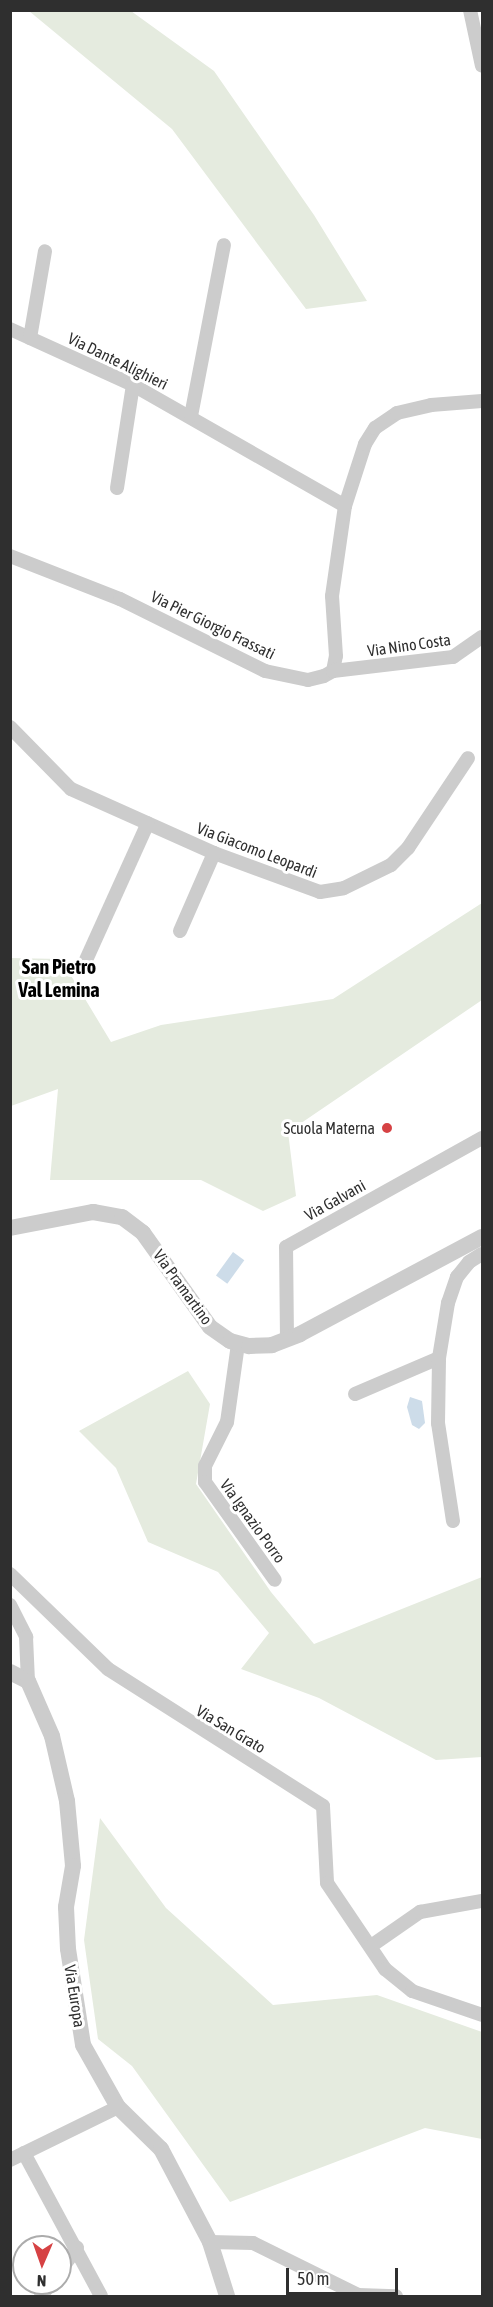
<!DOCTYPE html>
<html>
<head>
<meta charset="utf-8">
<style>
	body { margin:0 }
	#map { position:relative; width:493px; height:2307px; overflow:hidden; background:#fff; font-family:"Asap Condensed",sans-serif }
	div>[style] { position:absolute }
	.green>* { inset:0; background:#e5ebdf }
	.water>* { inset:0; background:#cddce9; transform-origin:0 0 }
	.minor>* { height:14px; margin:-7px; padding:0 7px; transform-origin:7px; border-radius:7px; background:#ccc }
	.tertiary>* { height:16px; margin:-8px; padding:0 8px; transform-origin:8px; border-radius:8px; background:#ccc }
	.dots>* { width:16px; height:16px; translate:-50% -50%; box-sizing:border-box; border:3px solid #fff; border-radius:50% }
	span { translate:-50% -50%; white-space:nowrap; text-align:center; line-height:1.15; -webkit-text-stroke:6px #fff; paint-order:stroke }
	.street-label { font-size:16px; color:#2f2f2f }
	.poi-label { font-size:16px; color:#2f2f2f }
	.right { translate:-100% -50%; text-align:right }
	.quarter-label { font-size:20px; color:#000; font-weight:700 }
	.frame { position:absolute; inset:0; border:12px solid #2f2f2f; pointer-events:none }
	.north { position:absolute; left:12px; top:2235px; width:60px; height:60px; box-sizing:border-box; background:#fff; border:2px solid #acacac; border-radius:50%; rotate:182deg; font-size:16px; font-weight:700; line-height:24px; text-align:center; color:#2f2f2f }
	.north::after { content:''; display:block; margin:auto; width:21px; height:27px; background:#d64244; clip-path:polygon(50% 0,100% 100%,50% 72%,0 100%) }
	.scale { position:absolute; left:286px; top:2268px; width:112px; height:27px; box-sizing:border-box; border:3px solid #2f2f2f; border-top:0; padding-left:8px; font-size:18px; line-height:21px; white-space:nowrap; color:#2f2f2f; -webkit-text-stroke:4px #fff; paint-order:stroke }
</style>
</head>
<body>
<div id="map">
	<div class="green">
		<div style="clip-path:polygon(29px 11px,131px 11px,214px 71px,314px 215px,367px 301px,306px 309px,172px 129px)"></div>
		<div style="clip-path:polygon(482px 903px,482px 1000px,288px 1132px,296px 1196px,263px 1211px,201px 1180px,50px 1180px,58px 1089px,11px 1106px,11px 958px,61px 959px,111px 1042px,161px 1025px,333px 999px)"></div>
		<div style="clip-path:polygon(188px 1371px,210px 1404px,196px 1484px,271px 1592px,314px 1644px,482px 1577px,482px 1757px,436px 1760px,319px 1698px,241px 1669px,269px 1633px,218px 1572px,148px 1542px,116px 1468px,79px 1431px)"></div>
		<div style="clip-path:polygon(100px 1818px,166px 1908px,273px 2005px,377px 1995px,482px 2032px,482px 2139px,425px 2128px,230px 2202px,132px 2066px,98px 2039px,84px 1940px)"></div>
	</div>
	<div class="water">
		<div style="left:233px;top:1252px;width:14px;height:29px;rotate:36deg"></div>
		<div style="clip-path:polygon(410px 1397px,422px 1401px,425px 1423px,419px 1429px,412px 1425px,407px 1407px)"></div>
	</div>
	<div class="minor">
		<div style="left:470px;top:10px;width:57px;rotate:77.9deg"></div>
		<div style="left:10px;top:329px;width:135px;rotate:24.5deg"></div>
		<div style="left:133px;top:385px;width:244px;rotate:29.7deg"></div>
		<div style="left:30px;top:338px;width:88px;rotate:-80.2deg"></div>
		<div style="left:191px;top:416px;width:174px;rotate:-79.1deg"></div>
		<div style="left:117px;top:488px;width:104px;rotate:-81.2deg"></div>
		<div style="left:10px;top:556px;width:118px;rotate:21.4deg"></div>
		<div style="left:120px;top:599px;width:162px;rotate:26.4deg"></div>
		<div style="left:265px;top:671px;width:44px;rotate:11.8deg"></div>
		<div style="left:308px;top:680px;width:16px;rotate:-14deg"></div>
		<div style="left:324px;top:676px;width:10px;rotate:-29deg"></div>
		<div style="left:333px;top:671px;width:15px;rotate:-79deg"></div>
		<div style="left:336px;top:656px;width:60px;rotate:-93.8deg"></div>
		<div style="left:332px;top:596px;width:91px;rotate:-81.8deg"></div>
		<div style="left:345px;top:506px;width:65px;rotate:-72.1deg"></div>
		<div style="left:365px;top:444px;width:19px;rotate:-58deg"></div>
		<div style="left:375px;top:428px;width:27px;rotate:-34deg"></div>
		<div style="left:397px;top:413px;width:35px;rotate:-13deg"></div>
		<div style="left:431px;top:405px;width:51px;rotate:-4.5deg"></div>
		<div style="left:333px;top:671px;width:121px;rotate:-6.7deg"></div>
		<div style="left:453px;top:657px;width:35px;rotate:-35deg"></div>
		<div style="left:10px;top:727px;width:87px;rotate:45.5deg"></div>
		<div style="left:71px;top:789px;width:157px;rotate:24.1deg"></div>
		<div style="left:214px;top:853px;width:113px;rotate:20.2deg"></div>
		<div style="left:320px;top:892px;width:24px;rotate:-9deg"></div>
		<div style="left:344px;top:888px;width:52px;rotate:-26.1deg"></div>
		<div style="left:391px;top:865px;width:24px;rotate:-45deg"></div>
		<div style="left:408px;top:848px;width:108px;rotate:-56.3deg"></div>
		<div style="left:180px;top:931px;width:85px;rotate:-66.4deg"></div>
		<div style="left:86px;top:960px;width:150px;rotate:-65.7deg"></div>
		<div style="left:287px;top:1339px;width:92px;rotate:-90.6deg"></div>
		<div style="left:286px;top:1247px;width:224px;rotate:-29.1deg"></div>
		<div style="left:238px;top:1344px;width:79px;rotate:98deg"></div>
		<div style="left:227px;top:1422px;width:49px;rotate:116.6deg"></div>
		<div style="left:205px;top:1466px;width:16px;rotate:90deg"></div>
		<div style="left:205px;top:1482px;width:120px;rotate:54.5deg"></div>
		<div style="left:355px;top:1394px;width:91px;rotate:-23.2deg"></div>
		<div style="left:453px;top:1521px;width:99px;rotate:-98.7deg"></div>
		<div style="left:438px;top:1423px;width:65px;rotate:-89.1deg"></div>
		<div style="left:439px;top:1358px;width:56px;rotate:-80.7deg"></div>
		<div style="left:448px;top:1303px;width:28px;rotate:-71deg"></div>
		<div style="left:457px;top:1277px;width:19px;rotate:-51deg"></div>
		<div style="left:469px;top:1262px;width:15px;rotate:-32deg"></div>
		<div style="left:10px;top:1574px;width:136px;rotate:44.1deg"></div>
		<div style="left:108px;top:1669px;width:255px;rotate:32.5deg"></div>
		<div style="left:323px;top:1806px;width:77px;rotate:87deg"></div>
		<div style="left:327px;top:1883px;width:104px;rotate:56deg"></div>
		<div style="left:385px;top:1969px;width:35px;rotate:39deg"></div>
		<div style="left:412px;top:1991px;width:74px;rotate:18.9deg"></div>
		<div style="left:10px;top:1605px;width:36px;rotate:63deg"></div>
		<div style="left:26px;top:1637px;width:44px;rotate:87.4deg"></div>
		<div style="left:371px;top:1946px;width:60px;rotate:-34.8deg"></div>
		<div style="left:420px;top:1912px;width:63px;rotate:-10.1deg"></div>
		<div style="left:24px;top:2153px;width:162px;rotate:61.7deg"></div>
		<div style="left:10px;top:2160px;width:120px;rotate:-26.1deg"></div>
		<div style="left:210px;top:2242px;width:43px;rotate:1.3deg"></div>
		<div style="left:253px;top:2243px;width:117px;rotate:26.3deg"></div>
		<div style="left:358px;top:2295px;width:38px;rotate:2deg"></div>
		<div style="left:60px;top:2271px;width:29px;rotate:-54deg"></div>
		<div style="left:41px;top:2296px;width:16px;rotate:-52deg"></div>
	</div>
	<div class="tertiary">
		<div style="left:10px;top:1228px;width:85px;rotate:-10.9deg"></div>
		<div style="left:93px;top:1212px;width:29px;rotate:10deg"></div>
		<div style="left:122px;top:1217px;width:26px;rotate:37deg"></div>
		<div style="left:143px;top:1233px;width:115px;rotate:54.5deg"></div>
		<div style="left:210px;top:1327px;width:24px;rotate:35deg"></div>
		<div style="left:230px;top:1341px;width:20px;rotate:15deg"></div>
		<div style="left:249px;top:1346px;width:23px;rotate:-2deg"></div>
		<div style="left:272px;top:1345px;width:30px;rotate:-21deg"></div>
		<div style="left:300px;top:1334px;width:206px;rotate:-28.1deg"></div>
		<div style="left:10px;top:1672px;width:20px;rotate:27deg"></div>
		<div style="left:28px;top:1681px;width:60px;rotate:66.4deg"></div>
		<div style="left:52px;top:1736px;width:67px;rotate:77deg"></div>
		<div style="left:67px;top:1801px;width:65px;rotate:84.7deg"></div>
		<div style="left:73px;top:1866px;width:42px;rotate:99.7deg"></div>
		<div style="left:66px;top:1907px;width:42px;rotate:87.3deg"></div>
		<div style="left:68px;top:1949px;width:97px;rotate:81.1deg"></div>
		<div style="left:83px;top:2045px;width:71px;rotate:60.6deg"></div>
		<div style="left:118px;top:2107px;width:60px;rotate:44.3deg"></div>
		<div style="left:161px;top:2149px;width:105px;rotate:62.2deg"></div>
		<div style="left:210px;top:2242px;width:57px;rotate:72.5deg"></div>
	</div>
	<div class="dots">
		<div style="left:387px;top:1128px;background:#d64244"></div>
	</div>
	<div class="street-label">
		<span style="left:118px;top:361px;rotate:26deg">Via Dante Alighieri</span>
		<span style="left:213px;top:625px;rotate:26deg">Via Pier Giorgio Frassati</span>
		<span style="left:409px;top:645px;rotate:-8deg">Via Nino Costa</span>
		<span style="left:257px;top:850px;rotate:21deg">Via Giacomo Leopardi</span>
		<span style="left:335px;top:1200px;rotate:-29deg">Via Galvani</span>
		<span style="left:183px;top:1287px;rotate:54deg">Via Pramartino</span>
		<span style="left:253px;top:1521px;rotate:54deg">Via Ignazio Porro</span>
		<span style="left:231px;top:1729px;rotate:31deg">Via San Grato</span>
		<span style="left:75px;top:1996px;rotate:81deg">Via Europa</span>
	</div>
	<div class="poi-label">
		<span class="right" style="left:375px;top:1128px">Scuola Materna</span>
	</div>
	<div class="quarter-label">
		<span style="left:59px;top:978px">San Pietro<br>Val Lemina</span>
	</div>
	<div class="frame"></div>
	<div class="north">N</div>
	<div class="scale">50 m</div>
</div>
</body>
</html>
